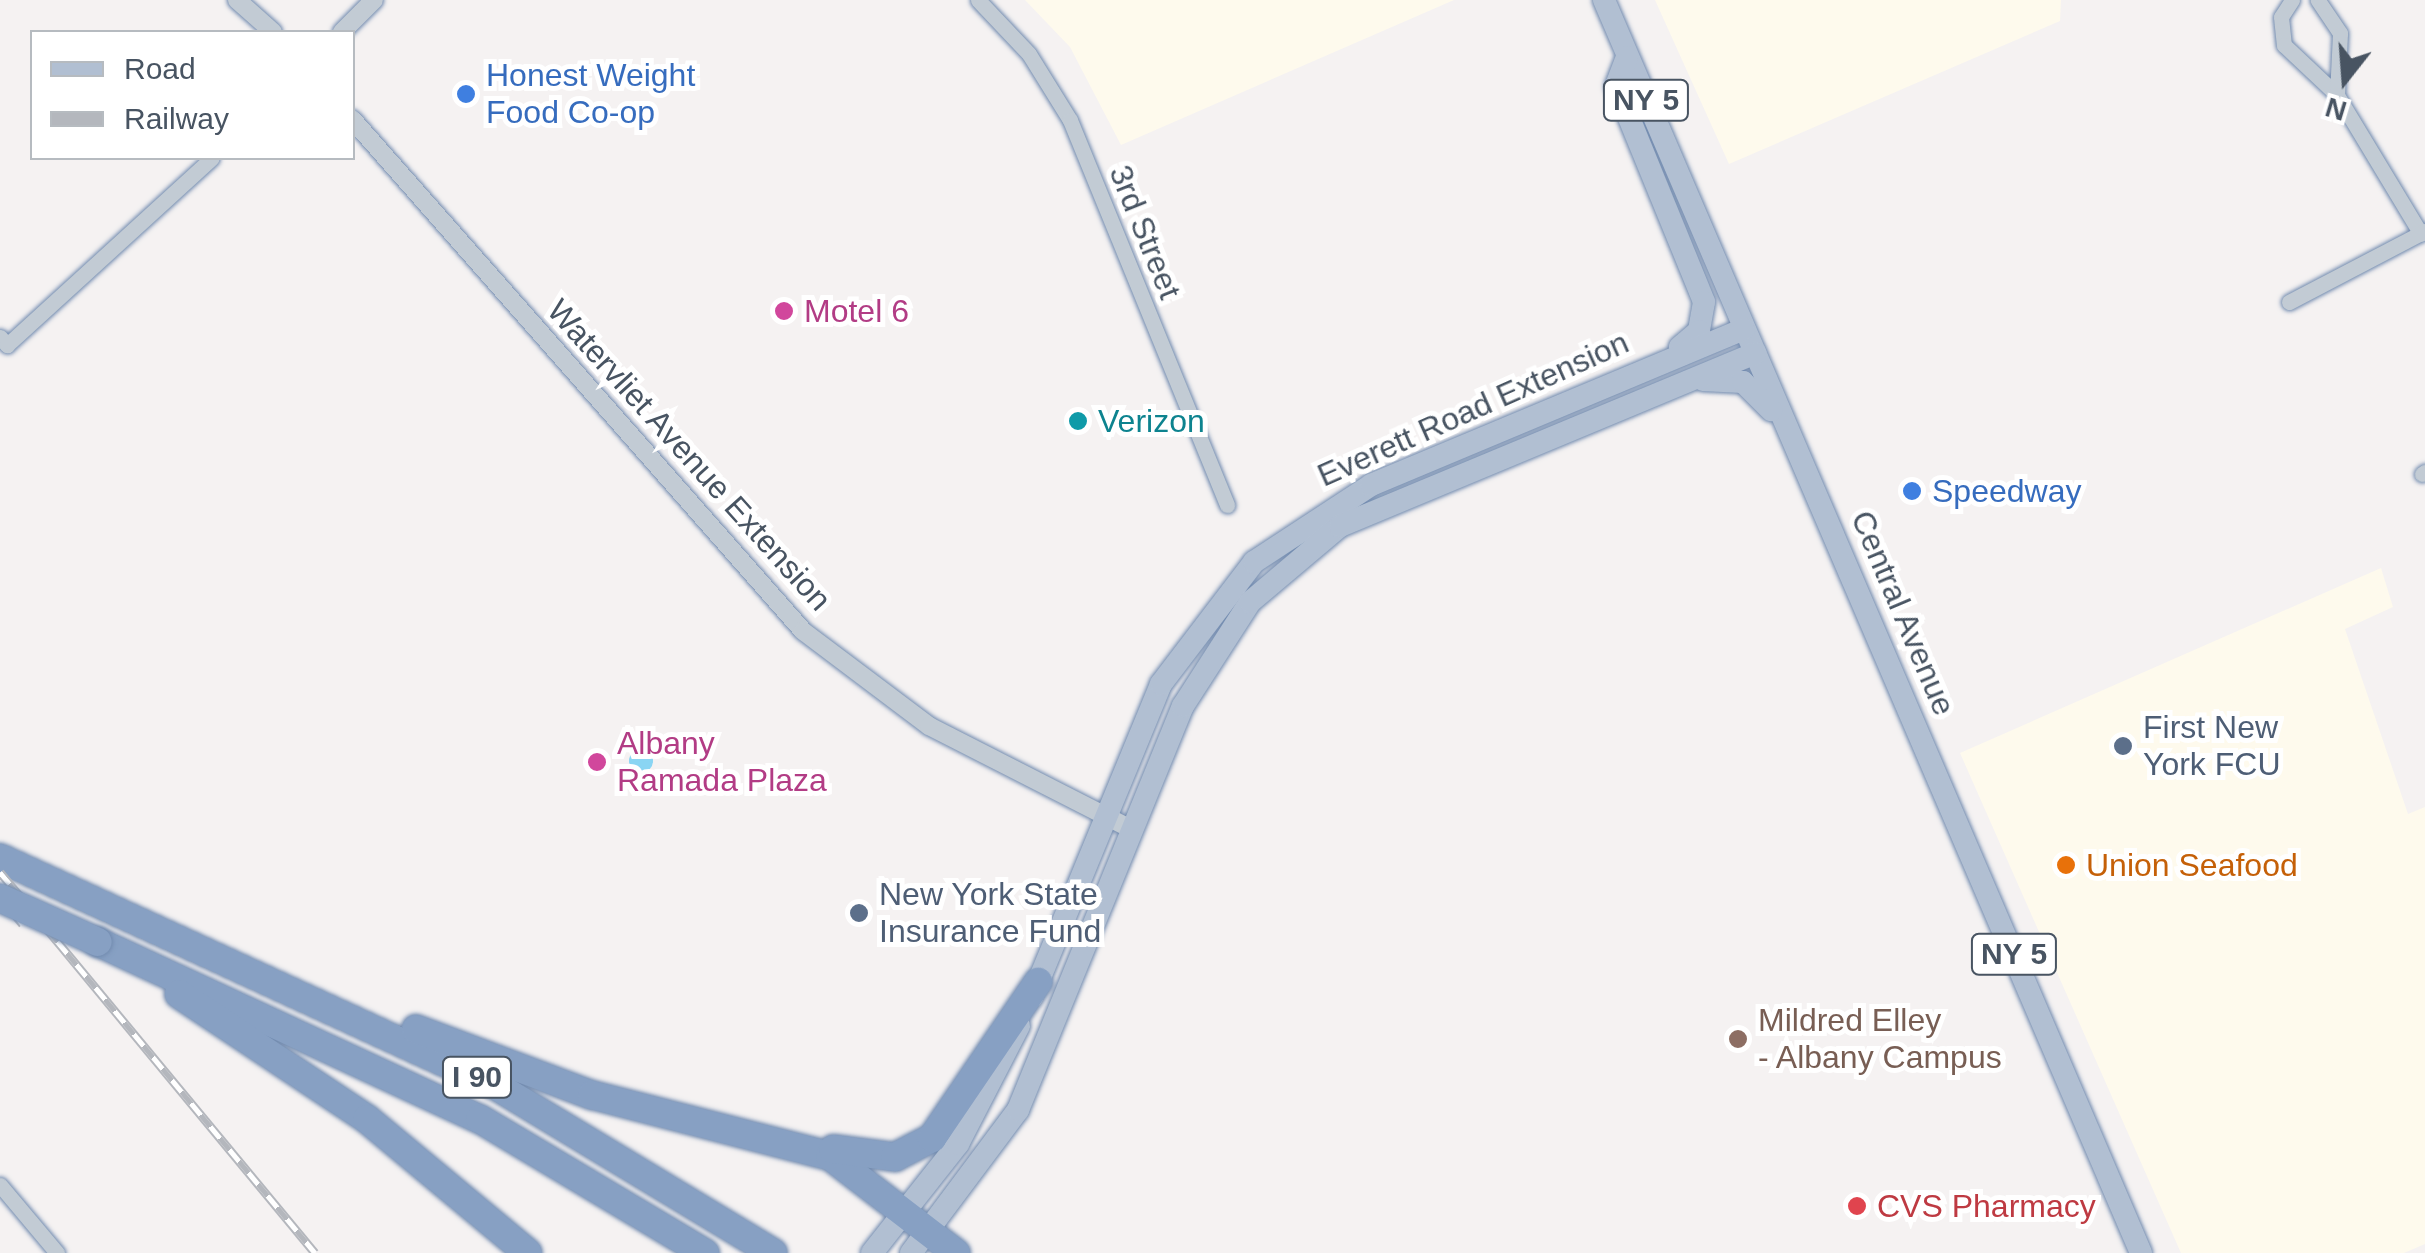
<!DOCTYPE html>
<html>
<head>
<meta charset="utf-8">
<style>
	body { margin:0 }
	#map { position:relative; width:2425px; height:1253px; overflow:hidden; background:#f5f2f2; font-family:Arial,sans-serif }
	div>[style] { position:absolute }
	.commercial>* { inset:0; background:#fefaed }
	.water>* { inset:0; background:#8ad5f3 }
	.round { border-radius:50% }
	.roads { filter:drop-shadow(0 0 2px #728baf) drop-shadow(0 0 2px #728baf) }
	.minor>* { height:15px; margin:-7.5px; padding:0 7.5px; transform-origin:7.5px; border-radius:7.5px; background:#c2cbd4 }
	.tertiary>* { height:18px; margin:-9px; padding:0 9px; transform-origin:9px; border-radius:9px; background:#c2cbd4 }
	.primary>* { height:22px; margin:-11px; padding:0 11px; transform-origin:11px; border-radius:11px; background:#b1bfd2 }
	.motorway>* { height:28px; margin:-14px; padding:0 14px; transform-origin:14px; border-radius:14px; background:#87a0c3 }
	.rail>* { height:9px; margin-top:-4.5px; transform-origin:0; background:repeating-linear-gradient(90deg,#fff 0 15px,#b4b7bd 0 30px); box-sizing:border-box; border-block:2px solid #b4b7bd }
	.bridges { filter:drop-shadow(0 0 2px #728baf) drop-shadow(0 0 2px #728baf) }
	.motorway-bridge>* { height:28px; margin:-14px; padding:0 14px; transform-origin:14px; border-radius:14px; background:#87a0c3 }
	.dots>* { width:28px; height:28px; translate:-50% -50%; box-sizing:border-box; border:5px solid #fff; border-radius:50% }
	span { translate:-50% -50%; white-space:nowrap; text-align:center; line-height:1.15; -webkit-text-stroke:10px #fff; paint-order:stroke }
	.shield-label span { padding:2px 8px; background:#fff; border:2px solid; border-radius:8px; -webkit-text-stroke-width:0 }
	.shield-label { font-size:30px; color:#485462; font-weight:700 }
	.shop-label { font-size:32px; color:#366cbe }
	.left { translate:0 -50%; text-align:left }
	.street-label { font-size:32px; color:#485462 }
	.hotel-label { font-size:32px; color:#b23c85 }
	.culture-label { font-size:32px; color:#0d838f }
	.service-label { font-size:32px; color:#4e5e75 }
	.food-label { font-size:32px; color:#c56008 }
	.education-label { font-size:32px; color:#785e54 }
	.health-label { font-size:32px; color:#be3a42 }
	.legend { position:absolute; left:30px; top:30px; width:325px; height:130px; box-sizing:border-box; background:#fff; border:2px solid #b6bbc0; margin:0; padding:12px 18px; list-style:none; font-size:30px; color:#485462 }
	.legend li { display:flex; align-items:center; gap:20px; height:50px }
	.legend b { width:50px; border:2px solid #b6bbc0 }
	.north { position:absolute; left:2295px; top:30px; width:100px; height:100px; -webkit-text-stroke:8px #fff; paint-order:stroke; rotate:197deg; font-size:28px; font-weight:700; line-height:40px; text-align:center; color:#485462 }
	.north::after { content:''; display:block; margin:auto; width:35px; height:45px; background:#485462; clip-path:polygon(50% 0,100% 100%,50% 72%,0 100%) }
</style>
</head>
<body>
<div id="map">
	<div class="commercial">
		<div style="clip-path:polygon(1025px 0,1454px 0,1121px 145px,1070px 47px)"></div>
		<div style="clip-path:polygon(1655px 0,2061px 0,2060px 21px,1729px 164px)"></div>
		<div style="clip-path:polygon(2381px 568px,2393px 607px,2345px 629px,2408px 814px,2425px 807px,2425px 1244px,2404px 1253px,2181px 1253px,1960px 753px)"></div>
	</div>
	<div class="water">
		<div class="round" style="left:629px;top:749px;width:24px;height:24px"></div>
	</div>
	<div class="roads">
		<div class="minor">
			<div style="left:978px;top:0;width:74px;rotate:46.6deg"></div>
			<div style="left:1029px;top:54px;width:78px;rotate:58.2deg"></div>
			<div style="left:1070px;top:120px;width:416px;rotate:67.8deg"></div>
			<div style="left:2292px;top:0;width:20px;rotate:123deg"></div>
			<div style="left:2281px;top:17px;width:28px;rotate:84deg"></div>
			<div style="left:2284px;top:45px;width:73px;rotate:43.3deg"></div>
			<div style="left:2337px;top:95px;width:62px;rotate:-87.2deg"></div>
			<div style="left:2340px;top:33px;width:40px;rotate:-124deg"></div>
			<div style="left:2337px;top:95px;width:162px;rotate:58.9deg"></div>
			<div style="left:2289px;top:302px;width:153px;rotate:-27.6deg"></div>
			<div style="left:0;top:337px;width:11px;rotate:49deg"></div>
			<div style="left:7px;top:345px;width:277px;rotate:-42.4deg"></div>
			<div style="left:2422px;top:474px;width:4px;rotate:-34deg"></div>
			<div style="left:0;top:1185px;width:89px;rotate:50deg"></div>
		</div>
		<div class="tertiary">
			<div style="left:237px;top:0;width:48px;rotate:41.6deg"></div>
			<div style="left:342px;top:32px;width:45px;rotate:-45deg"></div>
			<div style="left:352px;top:119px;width:682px;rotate:48.62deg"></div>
			<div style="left:803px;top:631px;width:158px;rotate:37deg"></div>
			<div style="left:929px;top:726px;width:229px;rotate:27deg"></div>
		</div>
		<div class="primary">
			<div style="left:1604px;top:0;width:1363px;rotate:66.8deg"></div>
			<div style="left:1627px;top:57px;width:31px;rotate:111deg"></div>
			<div style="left:1616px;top:86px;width:233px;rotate:67.8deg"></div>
			<div style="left:1704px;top:302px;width:29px;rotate:100deg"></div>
			<div style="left:1699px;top:331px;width:25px;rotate:140deg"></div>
			<div style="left:1703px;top:380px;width:40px;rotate:2.9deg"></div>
			<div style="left:1743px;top:382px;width:40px;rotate:45deg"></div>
			<div style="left:1032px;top:997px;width:339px;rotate:-67.6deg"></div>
			<div style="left:1161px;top:684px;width:153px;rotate:-52.7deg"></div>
			<div style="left:1254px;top:562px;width:140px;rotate:-33.3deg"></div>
			<div style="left:1371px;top:485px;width:404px;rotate:-22.7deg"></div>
			<div style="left:872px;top:1253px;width:139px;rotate:-51.7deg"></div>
			<div style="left:958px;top:1144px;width:133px;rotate:-62.7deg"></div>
			<div style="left:911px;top:1253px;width:179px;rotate:-53.2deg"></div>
			<div style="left:1018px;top:1110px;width:436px;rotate:-67.8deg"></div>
			<div style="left:1183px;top:706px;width:124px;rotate:-57.2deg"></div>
			<div style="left:1250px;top:602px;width:118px;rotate:-40.2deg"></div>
			<div style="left:1340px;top:526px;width:450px;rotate:-22.6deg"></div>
		</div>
		<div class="motorway">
			<div style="left:0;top:858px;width:548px;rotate:24.69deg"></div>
			<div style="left:498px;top:1087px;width:321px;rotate:31.1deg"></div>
			<div style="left:98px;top:942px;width:421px;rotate:24.9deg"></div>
			<div style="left:480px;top:1119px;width:262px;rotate:30.8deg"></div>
			<div style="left:179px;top:994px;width:226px;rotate:33.6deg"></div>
			<div style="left:367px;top:1119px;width:209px;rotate:39.8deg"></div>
			<div style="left:416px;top:1029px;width:188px;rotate:20.6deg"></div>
			<div style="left:592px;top:1095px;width:246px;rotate:14.4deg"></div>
			<div style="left:830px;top:1156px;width:159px;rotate:37.6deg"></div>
			<div style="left:833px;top:1149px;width:63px;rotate:7.4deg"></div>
			<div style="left:895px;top:1157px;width:42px;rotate:-27.2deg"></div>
			<div style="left:932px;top:1138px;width:189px;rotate:-55.8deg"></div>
		</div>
	</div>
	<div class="rail">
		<div style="left:0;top:872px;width:494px;rotate:50.4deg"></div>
		<div style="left:0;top:896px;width:36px;rotate:51deg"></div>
	</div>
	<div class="bridges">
		<div class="motorway-bridge">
			<div style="left:0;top:898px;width:107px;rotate:24.2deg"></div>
		</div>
	</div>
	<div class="dots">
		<div style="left:466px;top:94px;background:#3f7fe0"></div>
		<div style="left:784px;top:311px;background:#d1479c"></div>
		<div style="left:1078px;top:421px;background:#0f9aa8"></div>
		<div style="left:1912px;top:491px;background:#3f7fe0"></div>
		<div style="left:2123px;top:746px;background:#5c6f8a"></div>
		<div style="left:597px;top:762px;background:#d1479c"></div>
		<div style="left:2066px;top:865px;background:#e8710a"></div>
		<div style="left:859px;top:913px;background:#5c6f8a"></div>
		<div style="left:1738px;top:1039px;background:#8d6e63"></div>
		<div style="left:1857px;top:1206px;background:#e0444e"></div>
	</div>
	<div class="shield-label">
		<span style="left:1646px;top:100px">NY 5</span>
		<span style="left:2014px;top:954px">NY 5</span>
		<span style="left:477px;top:1077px">I 90</span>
	</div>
	<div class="shop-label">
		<span class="left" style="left:486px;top:94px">Honest Weight<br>Food Co-op</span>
		<span class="left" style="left:1932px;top:491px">Speedway</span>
	</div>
	<div class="street-label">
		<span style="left:1145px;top:232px;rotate:68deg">3rd Street</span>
		<span style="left:1473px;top:409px;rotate:-24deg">Everett Road Extension</span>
		<span style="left:689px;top:455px;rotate:48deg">Watervliet Avenue Extension</span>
		<span style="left:1903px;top:613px;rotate:67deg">Central Avenue</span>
	</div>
	<div class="hotel-label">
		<span class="left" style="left:804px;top:311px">Motel 6</span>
		<span class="left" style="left:617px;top:762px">Albany<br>Ramada Plaza</span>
	</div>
	<div class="culture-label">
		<span class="left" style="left:1098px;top:421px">Verizon</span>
	</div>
	<div class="service-label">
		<span class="left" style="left:2143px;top:746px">First New<br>York FCU</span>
		<span class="left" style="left:879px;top:913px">New York State<br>Insurance Fund</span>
	</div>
	<div class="food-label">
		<span class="left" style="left:2086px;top:865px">Union Seafood</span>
	</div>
	<div class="education-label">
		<span class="left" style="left:1758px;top:1039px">Mildred Elley<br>- Albany Campus</span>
	</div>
	<div class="health-label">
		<span class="left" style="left:1877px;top:1206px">CVS Pharmacy</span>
	</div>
	<ul class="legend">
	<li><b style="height:12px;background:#b1bfd2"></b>Road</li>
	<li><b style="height:12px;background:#b4b7bd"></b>Railway</li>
	</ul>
	<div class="north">N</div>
</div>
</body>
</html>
